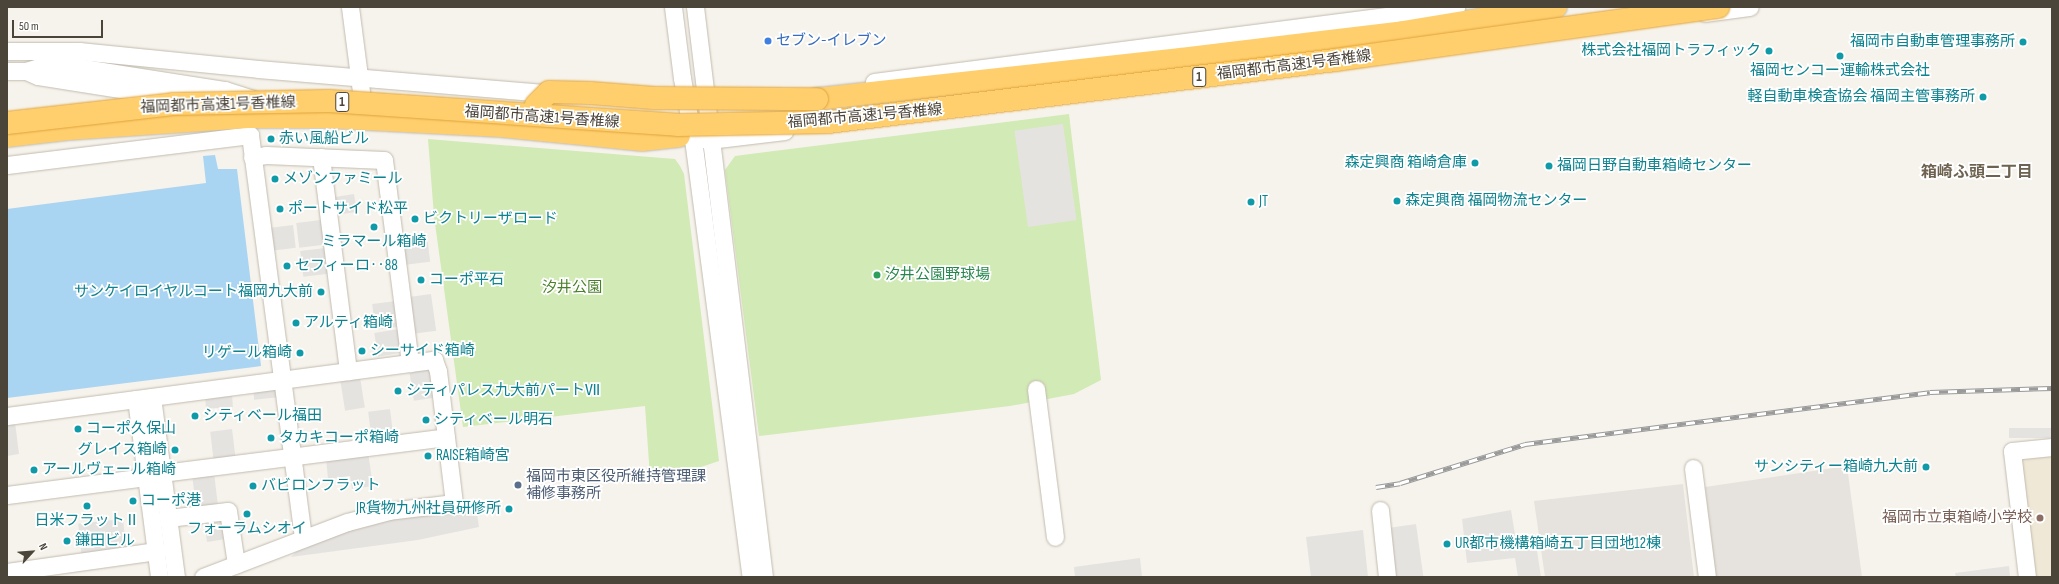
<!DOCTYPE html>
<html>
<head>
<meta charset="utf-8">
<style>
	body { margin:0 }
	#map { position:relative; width:2059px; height:584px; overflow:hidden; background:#f6f3ec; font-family:"Sofia Sans Condensed","Noto Sans JP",sans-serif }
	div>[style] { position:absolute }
	.industrial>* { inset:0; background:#e6e2dd }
	.education>* { inset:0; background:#efe8d6 }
	.green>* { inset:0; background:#d2eab5 }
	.parking>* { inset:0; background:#e5e3e0; transform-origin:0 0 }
	.water>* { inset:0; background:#a9d4f2 }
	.roads { filter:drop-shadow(0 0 1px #c2bbae) drop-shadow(0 0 1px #c2bbae) }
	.minor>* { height:17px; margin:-8.5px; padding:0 8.5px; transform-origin:8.5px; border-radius:8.5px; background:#fff }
	.highway>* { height:22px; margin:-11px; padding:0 11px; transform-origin:11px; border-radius:11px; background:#ffcf6e }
	.rail>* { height:4.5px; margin-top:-2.25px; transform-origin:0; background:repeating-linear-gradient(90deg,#fff 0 9px,#9a9a9a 0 18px); box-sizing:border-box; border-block:1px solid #9a9a9a }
	.bridges { filter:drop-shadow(0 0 1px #e0a43c) drop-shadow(0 0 1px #e0a43c) }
	.highway-bridge>* { height:22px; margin:-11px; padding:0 11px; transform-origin:11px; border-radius:11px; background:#ffcf6e }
	.dots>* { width:11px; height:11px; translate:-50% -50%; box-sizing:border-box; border:2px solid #fff; border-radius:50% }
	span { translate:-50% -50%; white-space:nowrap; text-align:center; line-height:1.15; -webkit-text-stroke:3.5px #fff; paint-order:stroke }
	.shield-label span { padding:1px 3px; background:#fff; border:1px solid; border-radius:3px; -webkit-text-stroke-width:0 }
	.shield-label { font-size:14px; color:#4b4439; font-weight:700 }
	.shop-label { font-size:15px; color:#366cbe }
	.left { translate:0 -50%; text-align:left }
	.culture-label { font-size:15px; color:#0d838f }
	.right { translate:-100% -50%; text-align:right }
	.street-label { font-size:15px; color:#4b4439 }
	.leisure-label { font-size:15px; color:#27864d }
	.park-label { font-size:15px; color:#4a7f2a }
	.service-label { font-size:15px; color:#4e5e75 }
	.education-label { font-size:15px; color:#785e54 }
	.neighbourhood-label { font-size:16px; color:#6e6250; font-weight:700 }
	.frame { position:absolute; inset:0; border:8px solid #4b4439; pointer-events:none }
	.north { position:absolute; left:12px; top:532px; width:40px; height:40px; -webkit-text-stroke:3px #fff; paint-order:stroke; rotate:64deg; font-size:11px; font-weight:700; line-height:16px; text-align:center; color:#4b4439 }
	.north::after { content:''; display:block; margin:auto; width:14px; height:18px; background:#4b4439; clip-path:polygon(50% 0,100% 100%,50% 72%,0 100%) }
	.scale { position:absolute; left:12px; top:20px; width:91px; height:18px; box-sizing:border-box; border:2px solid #4b4439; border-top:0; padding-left:5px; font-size:12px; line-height:14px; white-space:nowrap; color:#4b4439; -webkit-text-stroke:3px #fff; paint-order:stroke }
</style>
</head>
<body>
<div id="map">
	<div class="industrial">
		<div style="clip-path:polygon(1847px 466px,1862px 577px,1716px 577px,1705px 487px)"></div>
		<div style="clip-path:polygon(1683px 484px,1694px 577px,1545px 577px,1534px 501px)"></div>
	</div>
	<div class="education">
		<div style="clip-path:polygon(2052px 455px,2052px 577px,2035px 577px,2020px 460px)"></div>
	</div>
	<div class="green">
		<div style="clip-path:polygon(1069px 114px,1101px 380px,1074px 394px,1010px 406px,759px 436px,725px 170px,735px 156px)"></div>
		<div style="clip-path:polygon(428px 139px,675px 159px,680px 166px,684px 174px,719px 461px,680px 474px,650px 477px,645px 406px,463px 427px,434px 216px)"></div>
	</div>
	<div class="parking">
		<div style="left:1063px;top:124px;width:97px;height:49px;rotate:82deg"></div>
		<div style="left:354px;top:194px;width:18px;height:24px;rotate:81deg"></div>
		<div style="left:321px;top:220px;width:25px;height:25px;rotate:83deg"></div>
		<div style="left:293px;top:225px;width:23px;height:24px;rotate:83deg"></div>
		<div style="left:427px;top:236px;width:26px;height:29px;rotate:83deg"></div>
		<div style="left:325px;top:248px;width:26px;height:25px;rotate:83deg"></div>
		<div style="left:431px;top:294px;width:37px;height:26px;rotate:82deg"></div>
		<div style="left:396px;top:301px;width:26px;height:24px;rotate:83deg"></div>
		<div style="left:399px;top:329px;width:24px;height:25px;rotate:81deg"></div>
		<div style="left:429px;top:368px;width:30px;height:20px;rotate:81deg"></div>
		<div style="left:360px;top:377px;width:31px;height:20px;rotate:81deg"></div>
		<div style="left:279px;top:387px;width:10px;height:26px;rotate:84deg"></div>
		<div style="left:232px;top:394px;width:13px;height:27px;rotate:86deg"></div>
		<div style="left:390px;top:409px;width:31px;height:22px;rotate:83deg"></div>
		<div style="clip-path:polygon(15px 422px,19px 454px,7px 456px,7px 423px)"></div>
		<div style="left:2052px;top:428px;width:10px;height:43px;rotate:90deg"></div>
		<div style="left:232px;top:429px;width:32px;height:22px;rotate:83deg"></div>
		<div style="clip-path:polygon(368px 452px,373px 486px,352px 489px,350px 476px,328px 479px,326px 458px)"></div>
		<div style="left:214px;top:473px;width:35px;height:22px;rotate:83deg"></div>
		<div style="clip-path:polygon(476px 507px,479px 527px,418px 540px,291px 557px,306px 542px,353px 525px)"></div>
		<div style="clip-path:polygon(1511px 510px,1517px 547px,1536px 544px,1541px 577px,1518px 577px,1515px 558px,1467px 563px,1462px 519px)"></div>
		<div style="clip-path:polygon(219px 517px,223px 521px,226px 539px,207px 542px,204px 520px)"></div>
		<div style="left:123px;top:519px;width:31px;height:45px;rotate:84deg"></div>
		<div style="left:1416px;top:524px;width:53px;height:28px;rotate:82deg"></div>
		<div style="clip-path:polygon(1363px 530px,1368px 577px,1311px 577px,1306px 537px)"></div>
		<div style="clip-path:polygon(1140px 558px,1142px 577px,1075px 577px,1074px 567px)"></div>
		<div style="clip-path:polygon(2009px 566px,2010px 577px,1956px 577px,1955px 573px)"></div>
	</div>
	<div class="water">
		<div style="clip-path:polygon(215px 155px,218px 169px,237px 169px,261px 366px,7px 398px,7px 209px,206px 183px,203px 156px)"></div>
	</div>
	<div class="roads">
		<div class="minor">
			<div style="left:350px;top:7px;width:94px;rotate:82.6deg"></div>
			<div style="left:673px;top:7px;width:72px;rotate:82.8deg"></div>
			<div style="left:682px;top:78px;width:62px;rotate:79.8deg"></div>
			<div style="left:693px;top:139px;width:442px;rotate:82.5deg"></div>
			<div style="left:695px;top:7px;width:574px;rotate:83.1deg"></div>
			<div style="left:1705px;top:13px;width:45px;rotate:-7.6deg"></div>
			<div style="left:7px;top:51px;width:72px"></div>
			<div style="left:79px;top:51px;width:180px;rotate:5.7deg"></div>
			<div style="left:258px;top:69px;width:300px;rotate:4.8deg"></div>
			<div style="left:7px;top:71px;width:19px"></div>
			<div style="left:26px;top:71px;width:14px;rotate:-17deg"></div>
			<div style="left:39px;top:67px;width:44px;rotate:1.3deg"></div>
			<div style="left:83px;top:68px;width:144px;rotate:8.8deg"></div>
			<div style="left:225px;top:90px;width:28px;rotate:18deg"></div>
			<div style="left:26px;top:71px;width:13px;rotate:23deg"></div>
			<div style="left:38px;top:76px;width:141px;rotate:9deg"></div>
			<div style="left:874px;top:82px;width:587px;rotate:-7.34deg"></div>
			<div style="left:668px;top:133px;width:42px;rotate:9.7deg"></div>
			<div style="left:709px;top:140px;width:76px;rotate:-6.8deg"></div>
			<div style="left:252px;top:157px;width:14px;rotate:-8deg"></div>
			<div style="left:266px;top:155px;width:118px;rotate:2.4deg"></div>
			<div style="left:384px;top:160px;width:205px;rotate:82.7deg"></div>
			<div style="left:321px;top:157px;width:216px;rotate:82.8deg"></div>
			<div style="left:7px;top:165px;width:245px;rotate:-7deg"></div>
			<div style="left:250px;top:135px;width:406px;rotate:82.5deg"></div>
			<div style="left:1036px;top:389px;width:149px;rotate:82.7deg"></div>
			<div style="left:152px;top:397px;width:182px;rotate:82.4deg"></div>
			<div style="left:136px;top:399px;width:179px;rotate:82.6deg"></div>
			<div style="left:7px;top:416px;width:431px;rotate:-7.5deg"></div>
			<div style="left:434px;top:360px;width:12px;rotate:70deg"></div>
			<div style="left:438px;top:371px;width:133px;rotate:83.1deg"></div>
			<div style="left:454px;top:503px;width:65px;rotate:173deg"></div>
			<div style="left:389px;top:511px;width:43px;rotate:165.3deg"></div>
			<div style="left:347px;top:522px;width:154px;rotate:159.1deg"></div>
			<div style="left:1693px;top:468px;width:110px;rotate:82.7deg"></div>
			<div style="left:162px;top:473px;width:286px;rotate:-7.2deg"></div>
			<div style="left:7px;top:495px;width:140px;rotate:-7.4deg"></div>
			<div style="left:1380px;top:510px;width:67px;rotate:84deg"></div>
			<div style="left:168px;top:518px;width:60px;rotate:-6.7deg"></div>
			<div style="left:228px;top:511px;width:54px;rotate:81.4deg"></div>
			<div style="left:7px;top:572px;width:151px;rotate:-8deg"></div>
			<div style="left:2027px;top:577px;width:127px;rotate:-96.8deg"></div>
			<div style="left:2012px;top:451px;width:40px;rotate:-5.7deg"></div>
		</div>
		<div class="highway">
			<div style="left:817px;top:99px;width:366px;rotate:-6.3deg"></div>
			<div style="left:1181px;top:59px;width:224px;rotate:-6.9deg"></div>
			<div style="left:1403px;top:32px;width:155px;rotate:-9.3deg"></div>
			<div style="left:7px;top:136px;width:61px;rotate:-6.5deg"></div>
			<div style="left:68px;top:129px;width:180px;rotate:-3.8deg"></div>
			<div style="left:248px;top:117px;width:80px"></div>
			<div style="left:328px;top:117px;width:173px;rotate:3deg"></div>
			<div style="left:501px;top:126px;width:142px;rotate:5.7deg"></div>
			<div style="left:642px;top:140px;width:37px;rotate:-6deg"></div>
		</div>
	</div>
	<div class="rail">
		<div style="left:1376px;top:487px;width:24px;rotate:-9deg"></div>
		<div style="left:1400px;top:483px;width:131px;rotate:-17.3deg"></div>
		<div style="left:1525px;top:444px;width:408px;rotate:-7.3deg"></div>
		<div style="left:1930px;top:392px;width:122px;rotate:-1.9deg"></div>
	</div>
	<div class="bridges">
		<div class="highway-bridge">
			<div style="left:536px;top:105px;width:18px;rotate:-45deg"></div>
			<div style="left:549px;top:92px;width:41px;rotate:1.4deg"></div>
			<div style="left:590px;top:93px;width:64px;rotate:4.5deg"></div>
			<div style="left:654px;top:98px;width:163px;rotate:0.4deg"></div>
			<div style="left:7px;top:123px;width:167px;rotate:-6.5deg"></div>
			<div style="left:173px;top:104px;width:156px;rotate:-1.1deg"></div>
			<div style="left:329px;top:101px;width:349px;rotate:3.9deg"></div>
			<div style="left:677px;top:125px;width:151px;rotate:-1.1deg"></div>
			<div style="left:828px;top:122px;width:511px;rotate:-6.97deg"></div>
			<div style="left:1335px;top:60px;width:387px;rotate:-7.9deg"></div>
		</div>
	</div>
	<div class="dots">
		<div style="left:768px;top:41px;background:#3f7fe0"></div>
		<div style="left:2023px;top:42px;background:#0f9aa8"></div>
		<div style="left:1769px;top:51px;background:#0f9aa8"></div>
		<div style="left:1840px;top:56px;background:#0f9aa8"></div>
		<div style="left:1983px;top:97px;background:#0f9aa8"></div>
		<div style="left:271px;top:139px;background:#0f9aa8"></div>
		<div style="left:1475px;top:163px;background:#0f9aa8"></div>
		<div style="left:1549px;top:166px;background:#0f9aa8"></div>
		<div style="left:275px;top:179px;background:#0f9aa8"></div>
		<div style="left:1397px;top:201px;background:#0f9aa8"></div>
		<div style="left:1251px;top:202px;background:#0f9aa8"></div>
		<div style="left:280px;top:209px;background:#0f9aa8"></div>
		<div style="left:415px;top:219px;background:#0f9aa8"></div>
		<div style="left:374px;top:227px;background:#0f9aa8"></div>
		<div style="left:287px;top:266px;background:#0f9aa8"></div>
		<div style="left:877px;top:275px;background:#2e9e5b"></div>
		<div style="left:421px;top:280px;background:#0f9aa8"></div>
		<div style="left:321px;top:292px;background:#0f9aa8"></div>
		<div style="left:296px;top:323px;background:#0f9aa8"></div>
		<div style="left:362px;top:351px;background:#0f9aa8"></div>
		<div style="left:300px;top:353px;background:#0f9aa8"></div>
		<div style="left:398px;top:391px;background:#0f9aa8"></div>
		<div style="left:195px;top:416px;background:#0f9aa8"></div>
		<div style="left:426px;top:420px;background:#0f9aa8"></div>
		<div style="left:78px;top:429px;background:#0f9aa8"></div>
		<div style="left:271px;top:438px;background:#0f9aa8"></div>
		<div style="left:175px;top:450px;background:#0f9aa8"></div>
		<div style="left:428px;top:456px;background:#0f9aa8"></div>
		<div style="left:1926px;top:467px;background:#0f9aa8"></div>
		<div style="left:34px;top:470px;background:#0f9aa8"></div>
		<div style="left:518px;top:485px;background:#5c6f8a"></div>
		<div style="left:253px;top:486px;background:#0f9aa8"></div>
		<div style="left:133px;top:501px;background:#0f9aa8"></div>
		<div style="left:87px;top:506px;background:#0f9aa8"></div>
		<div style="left:509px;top:509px;background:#0f9aa8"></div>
		<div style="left:247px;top:514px;background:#0f9aa8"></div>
		<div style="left:2040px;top:518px;background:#8d6e63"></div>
		<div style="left:67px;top:541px;background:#0f9aa8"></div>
		<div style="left:1447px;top:544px;background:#0f9aa8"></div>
	</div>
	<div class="shield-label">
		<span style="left:1199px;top:77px">1</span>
		<span style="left:342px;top:102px">1</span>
	</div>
	<div class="shop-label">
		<span class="left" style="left:776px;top:41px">セブン-イレブン</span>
	</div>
	<div class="culture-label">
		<span class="right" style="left:2015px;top:42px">福岡市自動車管理事務所</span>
		<span class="right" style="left:1761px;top:51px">株式会社福岡トラフィック</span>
		<span style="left:1840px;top:71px">福岡センコー運輸株式会社</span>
		<span class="right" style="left:1975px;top:97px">軽自動車検査協会 福岡主管事務所</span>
		<span class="left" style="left:279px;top:139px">赤い風船ビル</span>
		<span class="right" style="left:1467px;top:163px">森定興商 箱崎倉庫</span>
		<span class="left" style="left:1557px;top:166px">福岡日野自動車箱崎センター</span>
		<span class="left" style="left:283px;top:179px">メゾンファミール</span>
		<span class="left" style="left:1405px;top:201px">森定興商 福岡物流センター</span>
		<span class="left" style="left:1259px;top:202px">JT</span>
		<span class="left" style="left:288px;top:209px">ポートサイド松平</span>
		<span class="left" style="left:423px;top:219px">ビクトリーザロード</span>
		<span style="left:374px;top:242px">ミラマール箱崎</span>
		<span class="left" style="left:295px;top:266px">セフィーロ‥88</span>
		<span class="left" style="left:429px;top:280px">コーポ平石</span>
		<span class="right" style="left:313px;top:292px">サンケイロイヤルコート福岡九大前</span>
		<span class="left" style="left:304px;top:323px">アルティ箱崎</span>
		<span class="left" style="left:370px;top:351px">シーサイド箱崎</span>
		<span class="right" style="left:292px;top:353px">リゲール箱崎</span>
		<span class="left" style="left:406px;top:391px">シティパレス九大前パートⅦ</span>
		<span class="left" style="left:203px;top:416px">シティベール福田</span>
		<span class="left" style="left:434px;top:420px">シティベール明石</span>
		<span class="left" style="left:86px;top:429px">コーポ久保山</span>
		<span class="left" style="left:279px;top:438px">タカキコーポ箱崎</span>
		<span class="right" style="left:167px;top:450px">グレイス箱崎</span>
		<span class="left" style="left:436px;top:456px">RAISE箱崎宮</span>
		<span class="right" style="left:1918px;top:467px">サンシティー箱崎九大前</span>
		<span class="left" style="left:42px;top:470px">アールヴェール箱崎</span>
		<span class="left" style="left:261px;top:486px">バビロンフラット</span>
		<span class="left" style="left:141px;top:501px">コーポ港</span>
		<span class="right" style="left:501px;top:509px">JR貨物九州社員研修所</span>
		<span style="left:87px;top:521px">日米フラットⅡ</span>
		<span style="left:247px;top:529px">フォーラムシオイ</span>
		<span class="left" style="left:75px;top:541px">鎌田ビル</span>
		<span class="left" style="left:1455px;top:544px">UR都市機構箱崎五丁目団地12棟</span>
	</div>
	<div class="street-label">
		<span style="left:1294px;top:65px;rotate:-7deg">福岡都市高速1号香椎線</span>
		<span style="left:218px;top:105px;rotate:-2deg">福岡都市高速1号香椎線</span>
		<span style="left:865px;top:116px;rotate:-5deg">福岡都市高速1号香椎線</span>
		<span style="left:542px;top:117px;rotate:4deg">福岡都市高速1号香椎線</span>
	</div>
	<div class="leisure-label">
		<span class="left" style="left:885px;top:275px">汐井公園野球場</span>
	</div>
	<div class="park-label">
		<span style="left:572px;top:288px">汐井公園</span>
	</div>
	<div class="service-label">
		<span class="left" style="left:526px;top:485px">福岡市東区役所維持管理課<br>補修事務所</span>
	</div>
	<div class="education-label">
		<span class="right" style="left:2032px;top:518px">福岡市立東箱崎小学校</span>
	</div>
	<div class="neighbourhood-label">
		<span style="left:1977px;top:173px">箱崎ふ頭二丁目</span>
	</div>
	<div class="frame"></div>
	<div class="north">N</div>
	<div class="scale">50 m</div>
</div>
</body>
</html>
